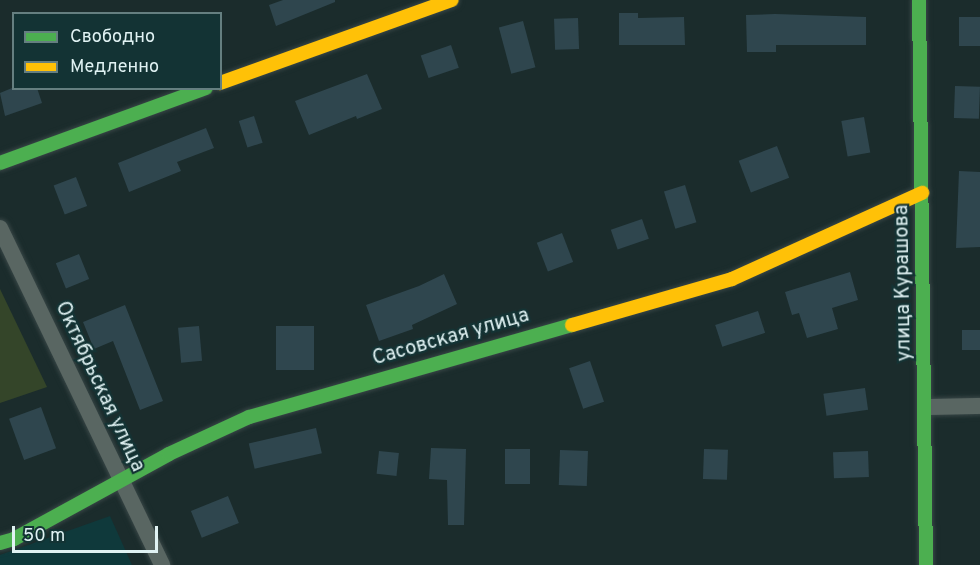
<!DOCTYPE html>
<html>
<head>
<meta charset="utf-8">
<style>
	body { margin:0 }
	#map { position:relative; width:980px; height:565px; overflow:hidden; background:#1b2c2c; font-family:Overpass,sans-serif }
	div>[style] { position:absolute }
	.built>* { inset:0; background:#0f393b }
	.green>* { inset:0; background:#344529 }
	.building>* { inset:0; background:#2f464e; transform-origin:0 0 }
	.roads { filter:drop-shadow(0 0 2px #384646) drop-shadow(0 0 2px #384646) }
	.street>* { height:16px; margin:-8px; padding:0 8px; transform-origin:8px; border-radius:8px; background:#596662 }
	.fast>* { height:14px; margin:-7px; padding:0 7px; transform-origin:7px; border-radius:7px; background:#4caf50 }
	.slow>* { height:14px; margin:-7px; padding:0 7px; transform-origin:7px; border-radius:7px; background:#ffc107 }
	span { translate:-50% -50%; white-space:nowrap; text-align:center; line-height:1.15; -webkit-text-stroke:4.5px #133334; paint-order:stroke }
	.street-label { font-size:20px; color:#e0f2f3 }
	.legend { position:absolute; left:12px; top:12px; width:210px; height:78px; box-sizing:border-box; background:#133334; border:2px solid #657f80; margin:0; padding:8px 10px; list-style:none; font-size:18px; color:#e0f2f3 }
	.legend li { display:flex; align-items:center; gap:12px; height:30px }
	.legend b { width:30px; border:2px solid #657f80 }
	.scale { position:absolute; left:12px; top:526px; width:146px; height:27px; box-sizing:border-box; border:3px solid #e0f2f3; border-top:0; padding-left:8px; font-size:18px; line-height:21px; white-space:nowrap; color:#e0f2f3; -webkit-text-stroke:4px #133334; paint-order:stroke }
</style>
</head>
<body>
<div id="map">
	<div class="built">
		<div style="clip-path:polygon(110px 516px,132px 565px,0 565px,0 555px)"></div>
	</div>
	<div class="green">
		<div style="clip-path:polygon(0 289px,47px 387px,0 403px)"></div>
	</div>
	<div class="building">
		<div style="clip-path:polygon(283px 0,335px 0,335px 2px,276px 26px,269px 5px)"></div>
		<div style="clip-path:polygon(619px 13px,638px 13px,638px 18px,684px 17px,685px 45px,619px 45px)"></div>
		<div style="clip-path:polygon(775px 14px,866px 17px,866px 45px,776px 45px,776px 52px,747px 52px,746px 15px)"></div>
		<div style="left:959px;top:17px;width:21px;height:29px"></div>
		<div style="left:578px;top:18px;width:31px;height:24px;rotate:88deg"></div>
		<div style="left:523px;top:21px;width:48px;height:25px;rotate:75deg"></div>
		<div style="left:451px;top:45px;width:24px;height:32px;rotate:71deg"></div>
		<div style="clip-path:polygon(367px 74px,382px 109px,357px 119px,356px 116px,309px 135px,295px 101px)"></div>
		<div style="left:955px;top:86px;width:25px;height:32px;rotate:2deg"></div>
		<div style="clip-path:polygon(12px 88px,37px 88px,42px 103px,5px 116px,0 93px)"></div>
		<div style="left:254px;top:116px;width:28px;height:16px;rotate:72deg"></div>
		<div style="left:864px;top:117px;width:36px;height:23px;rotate:80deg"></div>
		<div style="clip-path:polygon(206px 128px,214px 148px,177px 162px,181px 171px,129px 192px,118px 163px)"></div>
		<div style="left:777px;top:146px;width:34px;height:41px;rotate:69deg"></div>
		<div style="clip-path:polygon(959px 171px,980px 172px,980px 247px,956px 248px)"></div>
		<div style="left:76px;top:177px;width:31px;height:24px;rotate:69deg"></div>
		<div style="left:685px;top:185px;width:39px;height:22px;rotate:73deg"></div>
		<div style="left:642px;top:219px;width:21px;height:33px;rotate:71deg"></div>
		<div style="left:562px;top:233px;width:31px;height:27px;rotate:69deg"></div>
		<div style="left:79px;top:254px;width:27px;height:25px;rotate:68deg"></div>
		<div style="clip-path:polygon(850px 272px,858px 300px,832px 308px,838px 329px,807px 338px,799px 313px,792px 315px,785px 292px)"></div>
		<div style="clip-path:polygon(444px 274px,457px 304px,412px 325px,413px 329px,379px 341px,366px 305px,419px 286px)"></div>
		<div style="clip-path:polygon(125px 305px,163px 401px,140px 410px,113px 341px,94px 349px,83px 322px)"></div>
		<div style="left:758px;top:311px;width:23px;height:45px;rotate:72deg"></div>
		<div style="left:199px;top:326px;width:35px;height:21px;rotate:85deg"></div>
		<div style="left:276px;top:326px;width:38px;height:44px"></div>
		<div style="left:980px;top:330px;width:20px;height:18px;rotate:90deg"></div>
		<div style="left:590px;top:361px;width:43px;height:22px;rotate:71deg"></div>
		<div style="left:865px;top:388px;width:22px;height:42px;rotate:82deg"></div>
		<div style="left:41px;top:407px;width:44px;height:34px;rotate:70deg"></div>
		<div style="left:316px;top:428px;width:26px;height:69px;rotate:77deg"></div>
		<div style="clip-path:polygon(431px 448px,466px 449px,464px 525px,448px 525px,447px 480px,429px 479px)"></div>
		<div style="left:505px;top:449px;width:25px;height:35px"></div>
		<div style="left:704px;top:449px;width:24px;height:30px;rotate:2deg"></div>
		<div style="left:560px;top:450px;width:28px;height:35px;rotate:2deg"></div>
		<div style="left:379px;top:451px;width:20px;height:23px;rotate:6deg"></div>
		<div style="left:868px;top:451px;width:26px;height:35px;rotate:88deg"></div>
		<div style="left:228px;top:496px;width:29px;height:40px;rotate:68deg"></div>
	</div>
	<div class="roads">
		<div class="street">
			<div style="left:0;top:228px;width:374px;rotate:64.3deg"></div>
			<div style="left:926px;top:407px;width:54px;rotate:-1.1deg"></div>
		</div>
		<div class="fast">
			<div style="left:919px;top:0;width:565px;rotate:89.29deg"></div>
			<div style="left:0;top:163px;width:219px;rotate:-20deg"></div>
			<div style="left:0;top:543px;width:15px;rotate:-16deg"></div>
			<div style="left:14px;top:539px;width:177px;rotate:-28.7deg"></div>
			<div style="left:169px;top:454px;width:88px;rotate:-24.8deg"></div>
			<div style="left:249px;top:417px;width:336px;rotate:-15.9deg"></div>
		</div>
		<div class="slow">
			<div style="left:220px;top:83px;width:246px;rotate:-19.7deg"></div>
			<div style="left:572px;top:325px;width:166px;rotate:-16deg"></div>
			<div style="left:732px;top:279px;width:209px;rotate:-24.4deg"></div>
		</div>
	</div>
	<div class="street-label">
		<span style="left:904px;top:283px;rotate:-91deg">улица Курашова</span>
		<span style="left:451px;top:338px;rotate:-16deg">Сасовская улица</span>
		<span style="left:99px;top:387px;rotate:65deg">Октябрьская улица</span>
	</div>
	<ul class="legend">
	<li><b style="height:8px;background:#4caf50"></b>Свободно</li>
	<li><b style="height:8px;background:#ffc107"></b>Медленно</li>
	</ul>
	<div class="scale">50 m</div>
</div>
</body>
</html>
